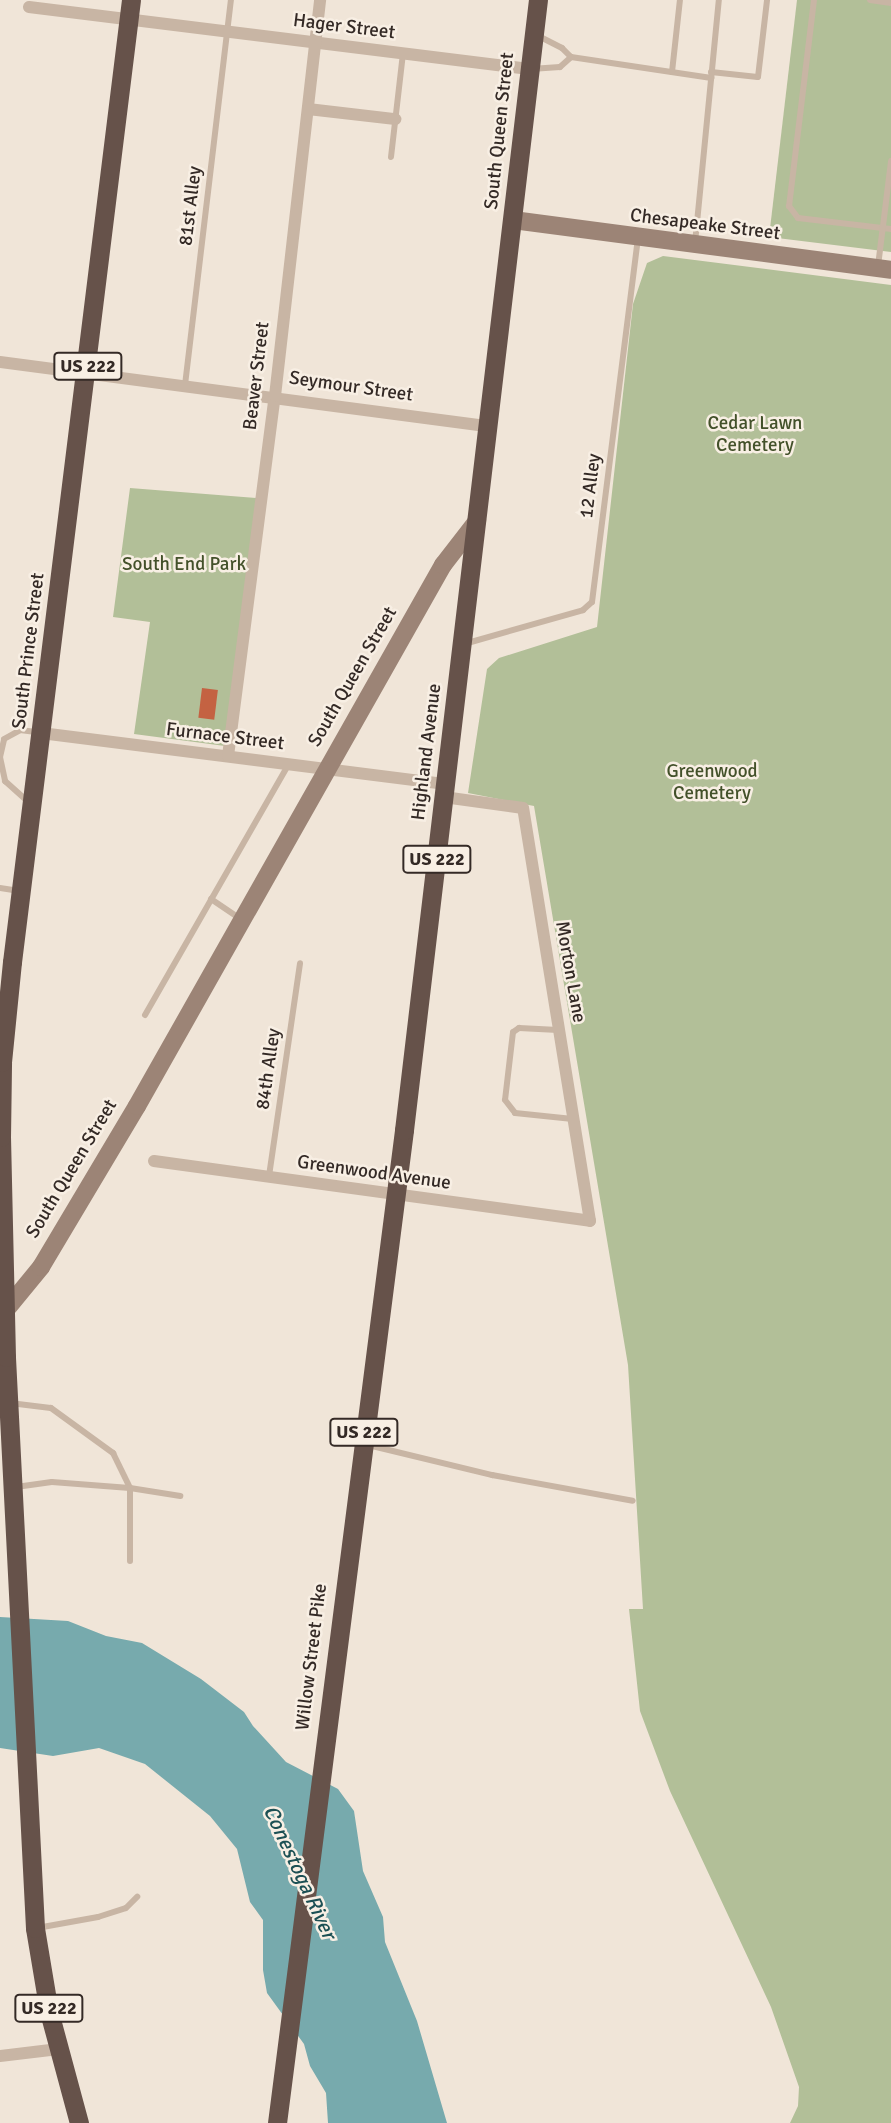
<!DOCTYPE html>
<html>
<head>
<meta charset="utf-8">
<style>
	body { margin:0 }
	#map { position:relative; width:891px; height:2123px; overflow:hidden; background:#f0e5d8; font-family:Signika,sans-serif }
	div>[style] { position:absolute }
	.green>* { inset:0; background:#b2bf98 }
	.water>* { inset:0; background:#77aaad }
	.building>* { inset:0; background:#c46242; transform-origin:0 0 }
	.service>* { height:6px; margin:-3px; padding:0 3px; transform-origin:3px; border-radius:3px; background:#c8b5a4 }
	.minor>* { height:12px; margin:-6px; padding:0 6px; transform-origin:6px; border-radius:6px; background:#c8b5a4 }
	.secondary>* { height:18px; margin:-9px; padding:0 9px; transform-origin:9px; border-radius:9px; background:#9c8476 }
	.trunk>* { height:19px; margin:-9.5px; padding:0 9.5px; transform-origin:9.5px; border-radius:9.5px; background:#66524a }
	span { translate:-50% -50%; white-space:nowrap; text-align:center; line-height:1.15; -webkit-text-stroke:5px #f8efe4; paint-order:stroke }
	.shield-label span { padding:2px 5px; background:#f8efe4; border:2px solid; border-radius:5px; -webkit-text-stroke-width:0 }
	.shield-label { font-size:18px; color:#342a26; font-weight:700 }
	.street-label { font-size:19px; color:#342a26 }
	.park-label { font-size:19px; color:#43512a }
	.water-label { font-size:21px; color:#1c5054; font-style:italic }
</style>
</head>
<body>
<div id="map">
	<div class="green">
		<div style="clip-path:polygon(797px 0,891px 0,891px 252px,769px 237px)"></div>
		<div style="clip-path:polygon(663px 256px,891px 285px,891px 2123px,790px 2123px,798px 2106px,799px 2087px,771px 2007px,670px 1791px,640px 1711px,629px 1609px,643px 1609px,628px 1365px,534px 806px,468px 793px,487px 669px,499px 658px,597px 627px,633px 304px,647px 263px)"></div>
		<div style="clip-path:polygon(130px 488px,257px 498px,225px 746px,134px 734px,150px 622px,113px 617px)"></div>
	</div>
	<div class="water">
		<div style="clip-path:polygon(0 1617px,68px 1621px,106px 1636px,142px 1643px,201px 1679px,244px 1712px,253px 1726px,286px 1762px,338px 1789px,354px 1811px,363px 1871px,383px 1917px,385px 1942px,417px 2021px,447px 2123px,328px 2123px,326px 2093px,310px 2066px,304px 2044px,267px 1993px,263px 1970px,263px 1920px,250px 1902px,237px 1849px,210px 1816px,145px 1764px,99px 1748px,53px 1756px,0 1748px)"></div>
	</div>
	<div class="building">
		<div style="left:202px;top:688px;width:16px;height:30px;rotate:7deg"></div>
	</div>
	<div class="service">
		<div style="left:814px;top:0;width:208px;rotate:96.9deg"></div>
		<div style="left:789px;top:206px;width:15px;rotate:53deg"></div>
		<div style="left:798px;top:218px;width:94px;rotate:6.7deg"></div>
		<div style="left:870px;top:0;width:21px;rotate:8deg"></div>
		<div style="left:571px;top:57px;width:142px;rotate:8.5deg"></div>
		<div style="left:531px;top:69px;width:29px;rotate:-4deg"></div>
		<div style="left:560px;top:67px;width:15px;rotate:-42deg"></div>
		<div style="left:571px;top:57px;width:13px;rotate:-135deg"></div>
		<div style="left:562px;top:48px;width:27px;rotate:-153deg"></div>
		<div style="left:672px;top:72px;width:72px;rotate:-83.7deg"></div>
		<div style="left:711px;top:72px;width:47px;rotate:6.1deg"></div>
		<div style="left:758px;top:77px;width:78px;rotate:-83.3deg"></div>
		<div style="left:391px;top:157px;width:104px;rotate:-83.4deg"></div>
		<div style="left:695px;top:243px;width:244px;rotate:-84.4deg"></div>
		<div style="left:878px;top:266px;width:106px;rotate:-82.9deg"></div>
		<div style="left:185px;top:385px;width:388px;rotate:-83.2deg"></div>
		<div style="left:464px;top:644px;width:124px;rotate:-15.9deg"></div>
		<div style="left:583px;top:610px;width:12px;rotate:-42deg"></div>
		<div style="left:592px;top:602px;width:365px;rotate:-82.8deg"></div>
		<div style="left:0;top:757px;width:25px;rotate:78deg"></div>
		<div style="left:5px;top:781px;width:30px;rotate:42deg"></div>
		<div style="left:0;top:757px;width:18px;rotate:-77deg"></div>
		<div style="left:4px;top:739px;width:18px;rotate:-29deg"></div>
		<div style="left:20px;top:730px;width:16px;rotate:7deg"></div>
		<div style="left:0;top:888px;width:18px;rotate:9deg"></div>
		<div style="left:211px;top:899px;width:37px;rotate:34deg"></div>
		<div style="left:145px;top:1015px;width:289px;rotate:-60.2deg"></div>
		<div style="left:558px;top:1030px;width:39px;rotate:-177deg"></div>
		<div style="left:519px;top:1028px;width:7px;rotate:146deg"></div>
		<div style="left:513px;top:1032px;width:68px;rotate:96.7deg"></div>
		<div style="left:505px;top:1100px;width:16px;rotate:52deg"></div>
		<div style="left:515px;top:1113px;width:58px;rotate:5.9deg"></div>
		<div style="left:269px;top:1176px;width:215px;rotate:-81.7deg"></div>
		<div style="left:10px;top:1403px;width:41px;rotate:7deg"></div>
		<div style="left:51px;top:1408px;width:77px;rotate:36deg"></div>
		<div style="left:113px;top:1453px;width:39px;rotate:64deg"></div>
		<div style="left:130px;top:1488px;width:73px;rotate:90deg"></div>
		<div style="left:368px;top:1445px;width:128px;rotate:13.6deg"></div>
		<div style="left:492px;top:1475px;width:143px;rotate:10.4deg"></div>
		<div style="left:16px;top:1487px;width:36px;rotate:-8deg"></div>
		<div style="left:52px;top:1482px;width:78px;rotate:4.4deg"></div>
		<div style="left:130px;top:1488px;width:51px;rotate:9.1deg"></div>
		<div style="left:37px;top:1928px;width:62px;rotate:-10.2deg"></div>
		<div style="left:98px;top:1917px;width:29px;rotate:-18deg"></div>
		<div style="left:126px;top:1908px;width:16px;rotate:-45deg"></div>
	</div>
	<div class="minor">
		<div style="left:29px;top:7px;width:504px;rotate:7.07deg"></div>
		<div style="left:308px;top:109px;width:88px;rotate:6.6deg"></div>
		<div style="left:0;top:362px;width:492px;rotate:7.5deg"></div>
		<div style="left:41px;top:733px;width:408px;rotate:7.2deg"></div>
		<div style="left:228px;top:756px;width:363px;rotate:-82.6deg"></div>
		<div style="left:275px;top:396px;width:399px;rotate:-83.5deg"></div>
		<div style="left:154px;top:1161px;width:440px;rotate:7.8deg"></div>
		<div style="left:590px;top:1221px;width:418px;rotate:-99.2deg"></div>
		<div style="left:523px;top:808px;width:80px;rotate:-172.1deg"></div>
		<div style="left:0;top:2056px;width:59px;rotate:-6.8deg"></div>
	</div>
	<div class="secondary">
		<div style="left:513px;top:220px;width:381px;rotate:7.5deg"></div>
		<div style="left:0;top:1317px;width:65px;rotate:-50.6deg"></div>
		<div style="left:41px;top:1267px;width:187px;rotate:-59.2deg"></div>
		<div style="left:137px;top:1106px;width:622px;rotate:-60.51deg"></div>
		<div style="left:443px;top:565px;width:56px;rotate:-52.3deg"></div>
	</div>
	<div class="trunk">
		<div style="left:79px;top:2123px;width:115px;rotate:-105.1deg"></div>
		<div style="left:49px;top:2012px;width:85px;rotate:-99.5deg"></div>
		<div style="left:35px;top:1928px;width:572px;rotate:-92.91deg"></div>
		<div style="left:6px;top:1357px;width:220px;rotate:-91.3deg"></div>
		<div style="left:1px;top:1137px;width:75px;rotate:-89.2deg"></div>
		<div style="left:2px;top:1062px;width:100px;rotate:-84.3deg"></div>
		<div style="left:12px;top:962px;width:969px;rotate:-82.95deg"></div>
		<div style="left:277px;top:2123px;width:1001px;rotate:-82.71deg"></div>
		<div style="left:404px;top:1130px;width:1138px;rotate:-83.24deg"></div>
	</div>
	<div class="shield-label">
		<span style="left:88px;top:366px">US 222</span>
		<span style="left:437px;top:859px">US 222</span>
		<span style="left:364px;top:1432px">US 222</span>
		<span style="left:49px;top:2008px">US 222</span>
	</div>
	<div class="street-label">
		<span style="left:344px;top:27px;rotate:7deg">Hager Street</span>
		<span style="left:500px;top:131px;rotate:-84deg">South Queen Street</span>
		<span style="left:191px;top:206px;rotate:-83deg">81st Alley</span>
		<span style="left:705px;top:225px;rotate:7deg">Chesapeake Street</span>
		<span style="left:257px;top:376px;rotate:-83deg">Beaver Street</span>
		<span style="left:351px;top:387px;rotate:8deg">Seymour Street</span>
		<span style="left:591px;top:486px;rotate:-83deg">12 Alley</span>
		<span style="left:29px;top:651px;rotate:-83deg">South Prince Street</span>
		<span style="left:353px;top:677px;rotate:-60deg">South Queen Street</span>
		<span style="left:225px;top:737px;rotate:7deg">Furnace Street</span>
		<span style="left:427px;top:752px;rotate:-83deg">Highland Avenue</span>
		<span style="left:570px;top:972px;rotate:80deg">Morton Lane</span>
		<span style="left:269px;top:1069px;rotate:-82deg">84th Alley</span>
		<span style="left:72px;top:1169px;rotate:-59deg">South Queen Street</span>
		<span style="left:374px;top:1173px;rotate:8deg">Greenwood Avenue</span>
		<span style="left:312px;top:1657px;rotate:-83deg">Willow Street Pike</span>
	</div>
	<div class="park-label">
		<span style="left:755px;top:435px">Cedar Lawn<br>Cemetery</span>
		<span style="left:184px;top:565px">South End Park</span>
		<span style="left:712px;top:783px">Greenwood<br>Cemetery</span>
	</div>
	<div class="water-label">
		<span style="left:300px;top:1872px;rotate:65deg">Conestoga River</span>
	</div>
</div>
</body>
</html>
